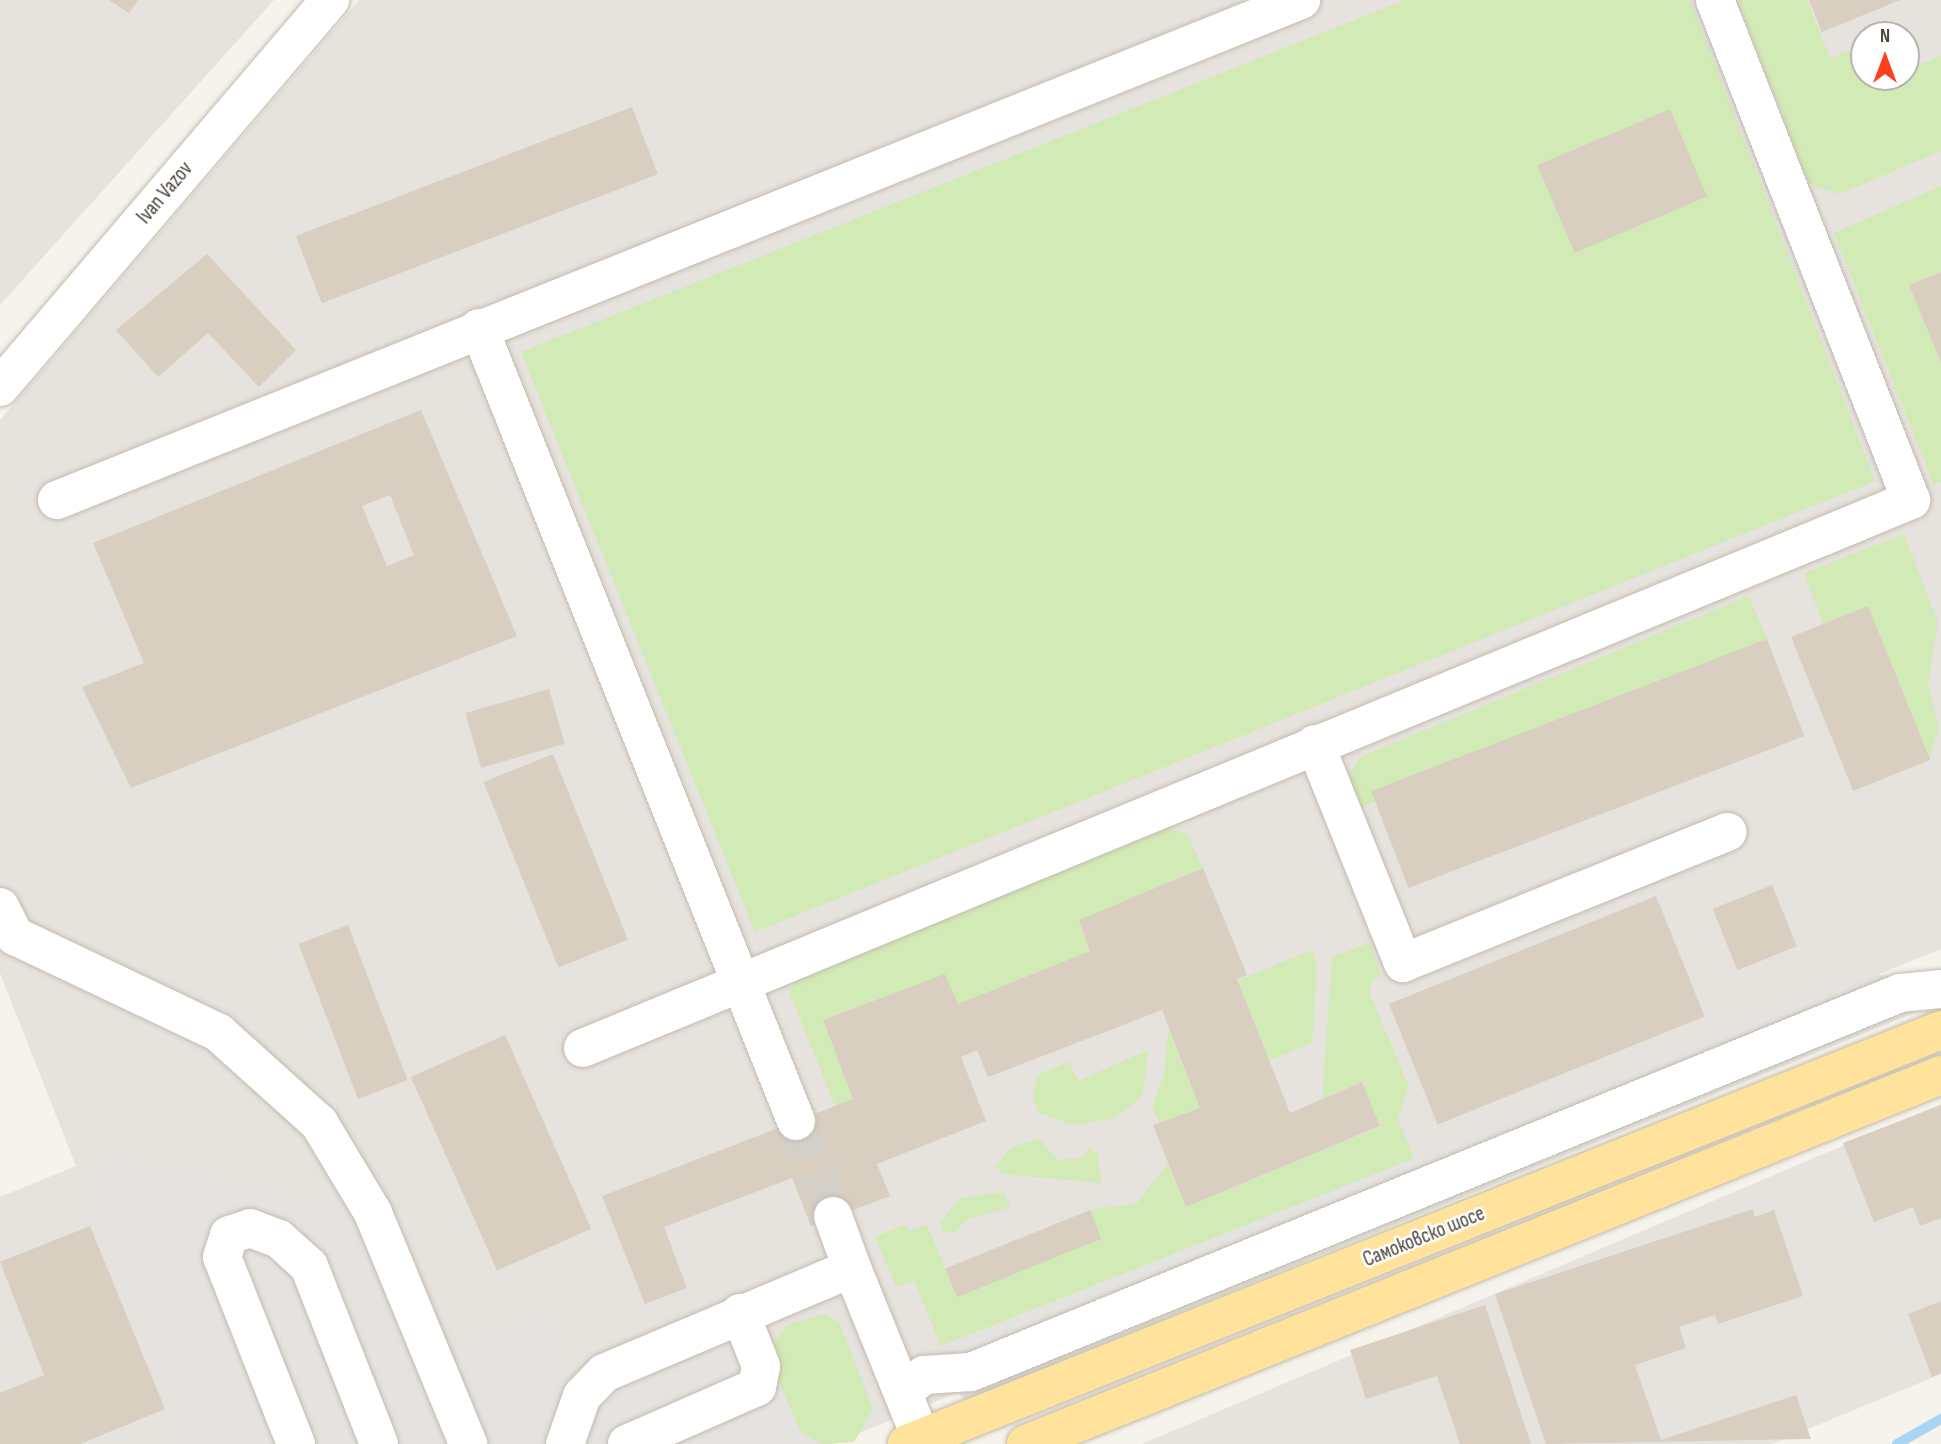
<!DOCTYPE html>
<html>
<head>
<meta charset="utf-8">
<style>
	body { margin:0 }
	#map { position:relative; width:1941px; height:1444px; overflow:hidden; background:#f6f3ec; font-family:"Sofia Sans Condensed",sans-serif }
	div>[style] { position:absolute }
	.industrial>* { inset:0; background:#e6e2dd }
	.green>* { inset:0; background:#d2eab5 }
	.parking>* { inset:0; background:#e5e3e0 }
	.stream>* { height:10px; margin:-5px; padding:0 5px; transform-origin:5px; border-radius:5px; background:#a9d4f2 }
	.building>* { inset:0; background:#d8cfc1; transform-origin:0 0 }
	.minor-tunnel>* { height:38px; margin-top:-19px; transform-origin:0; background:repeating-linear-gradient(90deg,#d4d0c8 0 38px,transparent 0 57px) }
	.roads { filter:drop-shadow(0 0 2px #c2bbae) drop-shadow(0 0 2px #c2bbae) }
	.minor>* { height:38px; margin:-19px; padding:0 19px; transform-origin:19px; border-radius:19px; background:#fff }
	.major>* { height:38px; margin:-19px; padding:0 19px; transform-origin:19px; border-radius:19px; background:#ffe39c }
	span { translate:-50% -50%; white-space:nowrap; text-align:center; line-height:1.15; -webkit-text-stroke:5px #fff; paint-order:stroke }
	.street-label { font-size:21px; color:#4b4439 }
	.north { position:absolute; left:1850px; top:21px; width:70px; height:70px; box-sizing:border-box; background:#fff; border:2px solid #b7b4b0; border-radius:50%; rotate:0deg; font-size:19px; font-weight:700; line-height:28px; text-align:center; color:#4b4439 }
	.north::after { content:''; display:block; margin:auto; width:24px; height:32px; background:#fc3f1d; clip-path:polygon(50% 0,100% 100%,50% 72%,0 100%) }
</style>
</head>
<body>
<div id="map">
	<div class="industrial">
		<div style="clip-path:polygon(0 0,274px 0,0 305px)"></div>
		<div style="clip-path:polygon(evenodd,359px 0,1941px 0,1941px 949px,1877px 975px,1889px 1007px,833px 1444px,0 1444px,0 1197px,76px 1166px,0 973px,0 420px,359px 0,1864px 35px,1906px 35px,1906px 77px,1864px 77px,1864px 35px)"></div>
		<div style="clip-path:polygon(1941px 1104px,1941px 1374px,1772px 1444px,1142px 1444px)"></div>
	</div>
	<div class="green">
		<div style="clip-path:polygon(1405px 0,1690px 0,1875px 481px,755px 932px,521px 352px)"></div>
		<div style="clip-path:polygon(1738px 0,1807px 0,1830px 58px,1864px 45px,1864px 77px,1906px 77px,1906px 55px,1911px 68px,1941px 56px,1941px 151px,1840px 194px,1809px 184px)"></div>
		<div style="clip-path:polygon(1941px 186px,1941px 272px,1909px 285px,1941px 363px,1941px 482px,1934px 485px,1834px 233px)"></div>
		<div style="clip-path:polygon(1904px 534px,1938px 622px,1928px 687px,1939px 727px,1929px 760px,1868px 606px,1823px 624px,1804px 573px)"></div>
		<div style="clip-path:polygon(1749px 596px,1767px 639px,1359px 808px,1348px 777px,1360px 757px)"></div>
		<div style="clip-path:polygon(1166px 828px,1187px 834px,1203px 868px,1079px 920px,1090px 951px,958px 1004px,823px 1021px,853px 1099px,835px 1106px,790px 993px,798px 974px)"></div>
		<div style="clip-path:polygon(1369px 943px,1381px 975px,1371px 982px,1370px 994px,1409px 1087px,1398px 1119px,1414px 1159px,941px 1346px,914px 1281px,896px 1287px,875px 1237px,906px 1224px,909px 1231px,927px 1225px,957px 1296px,1101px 1239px,1090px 1210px,1137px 1203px,1168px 1163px,1186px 1207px,1380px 1127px,1362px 1082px,1322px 1099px,1332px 957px)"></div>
		<div style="clip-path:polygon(1312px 950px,1317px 965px,1312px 1043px,1269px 1060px,1238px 980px)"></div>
		<div style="clip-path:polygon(1169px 1025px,1200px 1108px,1159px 1123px,1152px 1107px,1164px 1075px)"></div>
		<div style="clip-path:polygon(1148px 1050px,1143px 1095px,1116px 1118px,1073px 1125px,1039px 1113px,1033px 1098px,1037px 1075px,1069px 1062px,1078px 1081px)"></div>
		<div style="clip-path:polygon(1038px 1138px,1058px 1160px,1082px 1158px,1090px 1147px,1098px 1155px,1101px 1183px,1003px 1174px,995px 1166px,1011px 1148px)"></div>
		<div style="clip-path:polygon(1004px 1192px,1010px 1207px,967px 1220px,954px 1233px,943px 1232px,940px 1223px,960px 1198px)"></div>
		<div style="clip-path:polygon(823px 1314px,839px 1322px,873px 1409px,854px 1442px,823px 1444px,801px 1433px,772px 1367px,776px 1339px,788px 1324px)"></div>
	</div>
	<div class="parking">
		<div style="clip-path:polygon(1876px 975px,1941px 978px,1941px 1002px,963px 1401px,941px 1346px)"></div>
		<div style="clip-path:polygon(114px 1166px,357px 1218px,430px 1366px,542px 1323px,568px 1386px,546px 1444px,191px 1444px,101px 1228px)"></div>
		<div style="clip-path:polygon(756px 1327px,805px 1444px,582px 1444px,599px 1398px)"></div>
	</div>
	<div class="stream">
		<div style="left:1897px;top:1444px;width:51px;rotate:-29.6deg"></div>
	</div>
	<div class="building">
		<div style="clip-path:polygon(109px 0,138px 0,129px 13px)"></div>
		<div style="clip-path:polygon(1809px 0,1900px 0,1822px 32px)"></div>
		<div style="left:632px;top:107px;width:72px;height:360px;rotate:69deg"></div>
		<div style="left:1670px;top:109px;width:95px;height:144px;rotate:67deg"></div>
		<div style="clip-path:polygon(207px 254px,296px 350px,259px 387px,208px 333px,158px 377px,116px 330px)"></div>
		<div style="clip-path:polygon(1941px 272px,1941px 363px,1909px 285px)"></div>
		<div style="clip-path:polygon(evenodd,421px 410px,517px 636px,131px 788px,82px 687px,144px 663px,93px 543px,421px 410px,390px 495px,414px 555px,387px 566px,362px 506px,390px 495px)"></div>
		<div style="left:1868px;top:606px;width:166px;height:83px;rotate:68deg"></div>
		<div style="left:1767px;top:639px;width:104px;height:424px;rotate:69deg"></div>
		<div style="left:549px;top:689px;width:57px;height:87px;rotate:74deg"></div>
		<div style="left:553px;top:754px;width:200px;height:75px;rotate:68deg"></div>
		<div style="clip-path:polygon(1203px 868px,1247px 975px,1237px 979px,1290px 1113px,1362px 1082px,1380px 1126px,1186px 1207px,1153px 1125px,1200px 1108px,1162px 1010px,988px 1077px,977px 1050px,961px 1057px,986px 1121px,877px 1164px,890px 1196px,811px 1226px,792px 1178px,664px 1227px,687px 1288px,645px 1304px,602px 1196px,853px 1099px,823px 1020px,945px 974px,958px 1004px,1090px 951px,1079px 920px)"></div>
		<div style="left:1772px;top:885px;width:66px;height:64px;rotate:68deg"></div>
		<div style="left:1656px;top:896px;width:130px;height:288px;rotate:68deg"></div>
		<div style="left:348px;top:925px;width:166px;height:53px;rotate:69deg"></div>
		<div style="left:505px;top:1035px;width:212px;height:103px;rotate:66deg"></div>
		<div style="clip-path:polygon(1941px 1105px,1941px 1218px,1920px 1226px,1913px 1207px,1874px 1222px,1843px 1143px)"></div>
		<div style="clip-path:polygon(1753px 1209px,1755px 1217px,1774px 1210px,1803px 1296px,1718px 1324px,1715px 1315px,1679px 1327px,1686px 1348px,1635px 1365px,1661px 1440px,1796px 1395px,1811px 1439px,1546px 1444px,1495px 1294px)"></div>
		<div style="left:1090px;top:1210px;width:31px;height:156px;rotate:68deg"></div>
		<div style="clip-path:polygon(90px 1226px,165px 1409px,80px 1444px,0 1444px,0 1393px,44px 1375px,0 1262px)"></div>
		<div style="clip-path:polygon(1941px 1301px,1941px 1373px,1932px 1377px,1908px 1314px)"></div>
		<div style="clip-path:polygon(1485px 1305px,1531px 1444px,1460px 1444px,1437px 1376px,1366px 1399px,1350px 1350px)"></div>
	</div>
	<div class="minor-tunnel">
		<div style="left:796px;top:1121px;width:102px;rotate:68.7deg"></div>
	</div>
	<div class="roads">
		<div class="minor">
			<div style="left:479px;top:328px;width:854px;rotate:68.21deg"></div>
			<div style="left:0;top:387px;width:509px;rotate:-49.55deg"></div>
			<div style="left:57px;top:500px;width:1341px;rotate:-21.9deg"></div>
			<div style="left:1315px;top:744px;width:236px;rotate:68.1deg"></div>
			<div style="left:1403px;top:963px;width:350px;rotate:-22deg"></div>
			<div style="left:0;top:907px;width:33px;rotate:63deg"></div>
			<div style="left:15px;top:936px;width:226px;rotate:25.4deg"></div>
			<div style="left:219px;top:1033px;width:135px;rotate:42deg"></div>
			<div style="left:319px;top:1123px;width:105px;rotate:59deg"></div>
			<div style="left:373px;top:1213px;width:250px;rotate:67.6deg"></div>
			<div style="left:583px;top:1048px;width:1437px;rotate:-22.42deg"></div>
			<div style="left:1911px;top:500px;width:537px;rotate:-111.41deg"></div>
			<div style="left:833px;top:1216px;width:55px;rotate:69.9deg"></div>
			<div style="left:903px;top:1392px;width:27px;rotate:-39deg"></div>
			<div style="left:924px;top:1375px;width:47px;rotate:-3.7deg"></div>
			<div style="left:971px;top:1372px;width:1003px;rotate:-22.19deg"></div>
			<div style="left:1900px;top:993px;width:41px;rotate:-5.6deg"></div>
			<div style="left:296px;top:1444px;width:201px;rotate:-111.6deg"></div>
			<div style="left:222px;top:1257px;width:23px;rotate:-72deg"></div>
			<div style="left:229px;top:1235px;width:22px;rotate:-18deg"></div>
			<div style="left:250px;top:1228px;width:31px;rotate:21deg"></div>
			<div style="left:279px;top:1239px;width:40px;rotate:42deg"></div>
			<div style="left:309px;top:1266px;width:191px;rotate:68.5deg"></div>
			<div style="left:565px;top:1444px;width:51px;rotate:-70.5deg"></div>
			<div style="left:582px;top:1396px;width:32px;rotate:-46deg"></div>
			<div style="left:604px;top:1373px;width:269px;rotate:-22.9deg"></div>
			<div style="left:852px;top:1268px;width:183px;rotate:67.9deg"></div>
			<div style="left:627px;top:1444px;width:142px;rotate:-23.7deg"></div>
			<div style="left:757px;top:1387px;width:21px;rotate:-79deg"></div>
			<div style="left:761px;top:1366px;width:57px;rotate:-111.6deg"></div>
		</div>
		<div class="major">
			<div style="left:907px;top:1444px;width:1114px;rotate:-21.82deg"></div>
			<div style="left:1026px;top:1444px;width:987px;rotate:-21.96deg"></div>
		</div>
	</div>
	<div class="street-label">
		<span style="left:165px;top:193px;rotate:-50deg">Ivan Vazov</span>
		<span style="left:1424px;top:1237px;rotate:-22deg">Самоковско шосе</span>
	</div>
	<div class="north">N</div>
</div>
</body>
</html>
